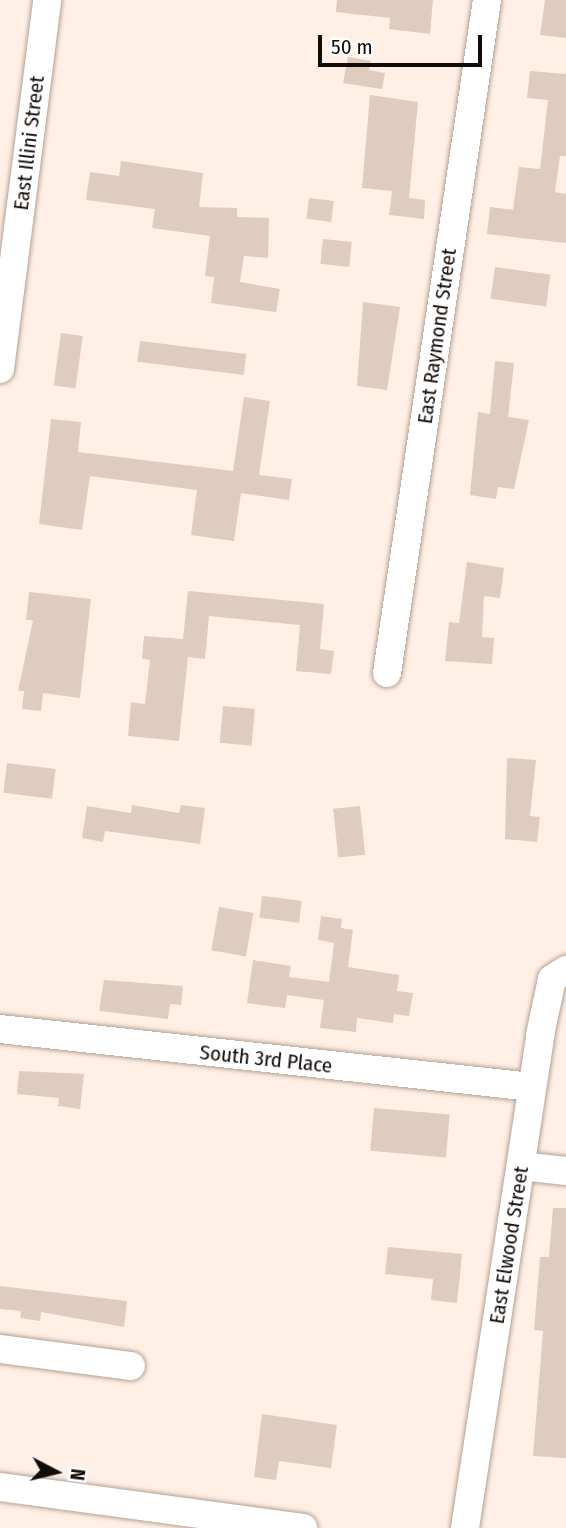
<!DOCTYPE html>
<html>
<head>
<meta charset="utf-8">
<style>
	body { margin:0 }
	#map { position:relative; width:566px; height:1528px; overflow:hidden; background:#ffefe4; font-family:"Fira Sans Condensed",sans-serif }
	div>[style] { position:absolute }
	.building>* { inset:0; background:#dfccbf; transform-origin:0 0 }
	.roads { filter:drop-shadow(0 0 2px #b3a194) drop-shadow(0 0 2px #b3a194) }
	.minor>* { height:28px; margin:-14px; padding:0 14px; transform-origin:14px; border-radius:14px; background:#fff }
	span { translate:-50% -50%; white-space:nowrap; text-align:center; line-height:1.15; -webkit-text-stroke:5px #fff; paint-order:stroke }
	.street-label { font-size:21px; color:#120c08 }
	.north { position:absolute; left:21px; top:1437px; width:70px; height:70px; -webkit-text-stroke:5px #fff; paint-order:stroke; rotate:97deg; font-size:19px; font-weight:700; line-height:28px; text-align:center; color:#120c08 }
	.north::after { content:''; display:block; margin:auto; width:24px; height:32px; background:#120c08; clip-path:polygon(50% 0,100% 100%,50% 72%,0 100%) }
	.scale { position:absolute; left:318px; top:35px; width:164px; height:32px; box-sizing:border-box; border:4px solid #120c08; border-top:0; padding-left:9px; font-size:21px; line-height:24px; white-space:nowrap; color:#120c08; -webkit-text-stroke:5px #fff; paint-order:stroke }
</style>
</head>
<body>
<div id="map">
	<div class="building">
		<div style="clip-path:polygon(337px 0,433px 0,430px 34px,389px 29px,390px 18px,336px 12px)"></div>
		<div style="clip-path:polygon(545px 0,566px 0,566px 38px,540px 35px)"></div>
		<div style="clip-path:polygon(348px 57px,371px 61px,369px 70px,385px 73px,382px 89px,343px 83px)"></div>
		<div style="clip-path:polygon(530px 71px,566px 74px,566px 156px,560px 156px,555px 192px,566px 194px,566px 243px,487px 234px,490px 207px,513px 210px,519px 167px,540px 169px,548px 100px,527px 98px)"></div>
		<div style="clip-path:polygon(370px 95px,418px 102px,409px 198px,425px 200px,424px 219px,389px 215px,392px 191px,362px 188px)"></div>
		<div style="clip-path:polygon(121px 161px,203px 173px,199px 207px,237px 208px,237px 217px,269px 218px,268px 258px,244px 256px,240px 282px,280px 289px,276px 312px,211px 303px,214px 277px,205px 276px,210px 236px,152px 228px,155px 209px,86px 200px,90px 172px,119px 176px)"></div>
		<div style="left:309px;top:198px;width:25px;height:21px;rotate:7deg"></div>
		<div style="left:323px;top:239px;width:29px;height:25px;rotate:6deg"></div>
		<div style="left:495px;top:267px;width:56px;height:32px;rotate:8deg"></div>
		<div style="clip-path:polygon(363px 302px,400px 307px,387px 390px,357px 386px)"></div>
		<div style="left:61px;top:333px;width:22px;height:53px;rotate:8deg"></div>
		<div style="left:140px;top:341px;width:107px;height:21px;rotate:7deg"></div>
		<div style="clip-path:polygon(495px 361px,514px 363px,508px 417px,529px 420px,514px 489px,498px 487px,496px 499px,470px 495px,478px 412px,490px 414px)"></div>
		<div style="clip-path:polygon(244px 397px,270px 401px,259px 475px,292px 479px,289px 500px,241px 493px,234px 541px,191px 535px,197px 490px,90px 476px,82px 530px,39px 524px,51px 419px,81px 422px,78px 452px,233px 471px)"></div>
		<div style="clip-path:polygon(467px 562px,504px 568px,500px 598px,484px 596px,482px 637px,494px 638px,492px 664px,445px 661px,449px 622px,459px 623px)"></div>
		<div style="clip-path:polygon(188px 591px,324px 604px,320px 649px,334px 651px,331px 674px,296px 671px,300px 625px,209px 616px,205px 659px,188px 657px,179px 741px,128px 736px,131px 702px,145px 704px,150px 660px,142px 659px,144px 636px,183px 639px)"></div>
		<div style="clip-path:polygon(29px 592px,91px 599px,80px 698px,43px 693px,41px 711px,22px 709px,24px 691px,18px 691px,33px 620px,26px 620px)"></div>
		<div style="left:223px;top:706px;width:32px;height:37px;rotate:5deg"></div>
		<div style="clip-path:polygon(507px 758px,536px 760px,530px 816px,540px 817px,537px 842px,505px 839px)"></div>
		<div style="left:7px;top:763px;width:49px;height:30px;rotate:7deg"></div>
		<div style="clip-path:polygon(132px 805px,179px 813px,181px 805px,205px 808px,200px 844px,105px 831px,103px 842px,82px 838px,87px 806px,131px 813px)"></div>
		<div style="left:360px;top:806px;width:49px;height:27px;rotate:84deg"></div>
		<div style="left:262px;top:896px;width:40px;height:22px;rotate:7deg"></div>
		<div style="left:219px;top:907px;width:35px;height:44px;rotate:10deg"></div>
		<div style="clip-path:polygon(321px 916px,342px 919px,341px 928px,353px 930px,348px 967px,399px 975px,397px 991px,413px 993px,409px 1016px,394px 1014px,393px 1023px,357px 1018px,356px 1032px,320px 1028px,324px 1000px,287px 995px,285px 1008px,247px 1003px,253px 960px,291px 966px,289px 977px,329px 982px,334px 943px,318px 940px)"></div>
		<div style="clip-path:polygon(104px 980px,183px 986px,181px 1005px,170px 1004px,168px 1019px,99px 1011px)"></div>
		<div style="clip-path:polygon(19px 1071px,84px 1074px,80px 1109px,58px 1106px,59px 1098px,17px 1094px)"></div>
		<div style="left:374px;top:1108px;width:76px;height:43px;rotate:5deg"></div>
		<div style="clip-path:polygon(553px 1208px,566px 1208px,566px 1458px,533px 1456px,543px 1331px,534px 1330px,540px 1257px,549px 1257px)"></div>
		<div style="clip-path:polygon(388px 1247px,462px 1254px,457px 1303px,431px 1300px,433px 1279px,385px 1274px)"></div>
		<div style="clip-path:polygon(0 1286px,127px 1301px,124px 1327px,41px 1312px,40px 1321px,20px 1318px,21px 1311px,0 1309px)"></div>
		<div style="clip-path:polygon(262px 1414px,337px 1425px,331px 1468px,279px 1461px,276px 1480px,254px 1477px)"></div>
	</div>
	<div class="roads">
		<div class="minor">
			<div style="left:0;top:369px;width:372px;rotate:-82.7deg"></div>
			<div style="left:387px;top:673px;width:680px;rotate:-81.55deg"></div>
			<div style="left:0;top:1029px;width:535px;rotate:6.22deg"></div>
			<div style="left:521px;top:1166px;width:45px;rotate:6.3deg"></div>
			<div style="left:0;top:1349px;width:132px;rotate:7.4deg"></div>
			<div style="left:0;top:1487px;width:306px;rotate:7.7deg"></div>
			<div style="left:465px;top:1528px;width:499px;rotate:-81.3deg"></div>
			<div style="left:540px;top:1035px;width:57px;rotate:-77.9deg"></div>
			<div style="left:552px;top:979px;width:17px;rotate:-33deg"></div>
		</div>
	</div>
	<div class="street-label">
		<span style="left:29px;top:143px;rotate:-83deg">East Illini Street</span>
		<span style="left:437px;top:336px;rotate:-82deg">East Raymond Street</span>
		<span style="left:266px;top:1059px;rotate:6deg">South 3rd Place</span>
		<span style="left:509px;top:1245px;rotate:-81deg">East Elwood Street</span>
	</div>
	<div class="north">N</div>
	<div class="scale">50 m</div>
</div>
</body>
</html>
